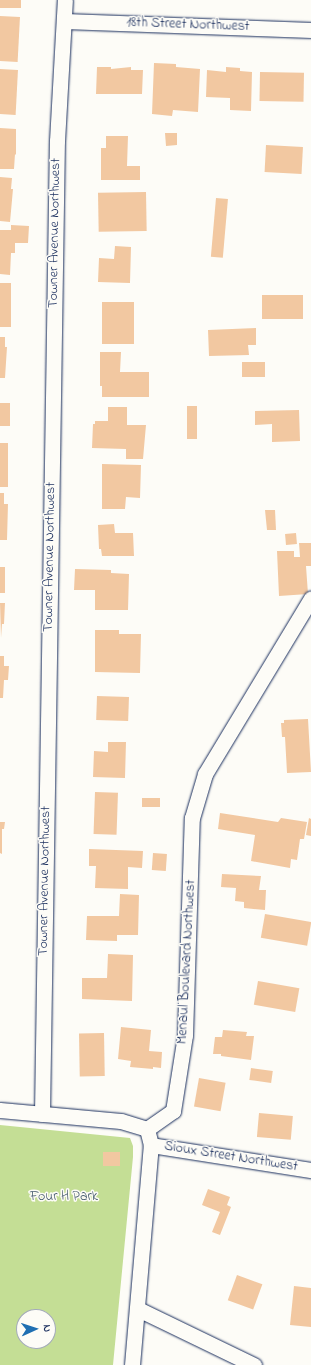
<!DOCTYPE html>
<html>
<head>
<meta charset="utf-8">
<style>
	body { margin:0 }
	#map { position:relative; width:311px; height:1365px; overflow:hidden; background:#fdfcf7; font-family:"Indie Flower",sans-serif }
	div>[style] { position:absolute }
	.green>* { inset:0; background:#c4de95 }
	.building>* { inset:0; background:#f2c8a1; transform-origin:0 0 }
	.roads { filter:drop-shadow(0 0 1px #1b2f5e) drop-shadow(0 0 1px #1b2f5e) }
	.minor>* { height:15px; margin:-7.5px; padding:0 7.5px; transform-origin:7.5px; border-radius:7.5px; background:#fdfcf7 }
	span { translate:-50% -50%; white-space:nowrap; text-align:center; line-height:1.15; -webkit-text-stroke:3px #fdfcf7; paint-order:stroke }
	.street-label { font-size:14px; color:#1b2f5e }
	.park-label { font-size:14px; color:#455b6c }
	.north { position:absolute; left:16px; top:1309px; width:40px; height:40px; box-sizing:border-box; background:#fdfcf7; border:1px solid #a3aaba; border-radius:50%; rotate:87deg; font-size:11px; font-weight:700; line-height:16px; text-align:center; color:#1b2f5e }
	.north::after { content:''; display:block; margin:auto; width:14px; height:18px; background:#1f6fb2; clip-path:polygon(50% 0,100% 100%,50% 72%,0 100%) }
</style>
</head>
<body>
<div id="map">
	<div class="green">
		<div style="clip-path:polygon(evenodd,0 1125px,130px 1138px,133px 1146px,133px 1157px,113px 1365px,0 1365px,0 1125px,24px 1317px,48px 1317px,48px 1341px,24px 1341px,24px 1317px)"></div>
	</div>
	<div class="building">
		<div style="left:0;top:0;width:21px;height:8px"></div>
		<div style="left:0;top:16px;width:20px;height:45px;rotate:3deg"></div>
		<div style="clip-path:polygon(154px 63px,176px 64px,176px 67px,200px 69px,198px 112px,173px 110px,172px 116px,152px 114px)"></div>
		<div style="clip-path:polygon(97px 67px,111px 67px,111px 69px,131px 67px,131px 70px,143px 70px,142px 94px,96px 94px)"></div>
		<div style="clip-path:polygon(226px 67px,240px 68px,240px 71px,252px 72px,251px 111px,230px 110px,230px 98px,206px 97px,207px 70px,226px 72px)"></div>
		<div style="left:0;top:69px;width:18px;height:45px;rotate:3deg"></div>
		<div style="left:260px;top:72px;width:44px;height:29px;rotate:1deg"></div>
		<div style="clip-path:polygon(0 128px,16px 129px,16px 155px,15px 154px,14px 169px,0 169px)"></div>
		<div style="clip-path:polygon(165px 133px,177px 133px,177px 145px,166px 146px)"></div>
		<div style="clip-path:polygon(106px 136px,128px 136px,127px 166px,140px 166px,140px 180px,101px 180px,101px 148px,106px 148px)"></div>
		<div style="left:266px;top:145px;width:37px;height:27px;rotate:3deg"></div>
		<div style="clip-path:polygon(0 177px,12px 178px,11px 189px,13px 189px,10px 222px,0 221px)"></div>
		<div style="left:146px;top:192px;width:39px;height:48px;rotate:89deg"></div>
		<div style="left:216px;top:198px;width:12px;height:59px;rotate:5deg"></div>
		<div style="clip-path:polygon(11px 225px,29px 226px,28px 243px,15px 243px,15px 253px,11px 253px,10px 275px,0 274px,0 230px,11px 230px)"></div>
		<div style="clip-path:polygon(115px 246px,131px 247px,130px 283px,98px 282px,99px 258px,114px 259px)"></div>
		<div style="left:0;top:283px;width:11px;height:44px"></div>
		<div style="left:262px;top:295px;width:41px;height:24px"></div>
		<div style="left:102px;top:302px;width:32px;height:42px"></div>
		<div style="clip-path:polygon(256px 328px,256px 345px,248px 345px,249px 355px,209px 356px,208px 330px)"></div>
		<div style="clip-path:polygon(0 337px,5px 337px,5px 347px,7px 347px,5px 378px,0 378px)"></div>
		<div style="clip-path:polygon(100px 352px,121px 352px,120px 372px,149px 372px,149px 397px,102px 397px,102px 386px,100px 386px)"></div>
		<div style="left:242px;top:362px;width:23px;height:15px"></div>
		<div style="left:0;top:403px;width:10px;height:23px"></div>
		<div style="left:187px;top:406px;width:10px;height:33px"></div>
		<div style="clip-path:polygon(108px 407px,127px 407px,127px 425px,146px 425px,143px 459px,126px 459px,126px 449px,92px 448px,93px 424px,95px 424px,95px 421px,108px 421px)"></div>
		<div style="clip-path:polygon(299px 410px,300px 441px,272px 442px,272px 424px,255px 425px,255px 411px)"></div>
		<div style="left:0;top:443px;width:8px;height:44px"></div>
		<div style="clip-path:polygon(102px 464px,141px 465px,140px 498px,126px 497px,125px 509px,102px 509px)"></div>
		<div style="clip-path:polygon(0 493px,4px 493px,4px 504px,8px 504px,7px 540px,0 540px)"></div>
		<div style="clip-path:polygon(265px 510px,275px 510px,276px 530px,267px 530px)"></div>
		<div style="clip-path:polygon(114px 524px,115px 533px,133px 533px,134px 556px,102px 556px,101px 549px,99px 549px,98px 525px)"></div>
		<div style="left:296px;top:533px;width:11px;height:11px;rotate:85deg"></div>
		<div style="clip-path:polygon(299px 543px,311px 543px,311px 566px,306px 566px,308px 594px,279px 596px,277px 551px,294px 551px,294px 557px,300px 557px)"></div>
		<div style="left:0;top:567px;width:5px;height:26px"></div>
		<div style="clip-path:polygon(75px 569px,111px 570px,111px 573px,129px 574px,128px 610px,95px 610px,95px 590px,74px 590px)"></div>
		<div style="clip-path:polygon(0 603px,5px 603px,4px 624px,2px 624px,1px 638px)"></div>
		<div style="clip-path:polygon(95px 630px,119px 630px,119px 634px,141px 634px,140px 673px,95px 672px)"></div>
		<div style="clip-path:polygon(0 656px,4px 656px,4px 666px,9px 666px,8px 680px,4px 680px,3px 698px,0 698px)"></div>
		<div style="left:97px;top:696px;width:32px;height:24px;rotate:2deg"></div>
		<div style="clip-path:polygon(308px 719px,311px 772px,287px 773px,285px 737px,282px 737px,281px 723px,284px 723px,284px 720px)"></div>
		<div style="clip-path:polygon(108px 742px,126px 742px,125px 778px,93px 777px,94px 751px,108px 752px)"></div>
		<div style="left:95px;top:792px;width:23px;height:42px;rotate:2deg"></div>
		<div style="left:142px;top:798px;width:18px;height:9px"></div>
		<div style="clip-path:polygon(220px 813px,278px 822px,281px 818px,307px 822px,304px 839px,300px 839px,297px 860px,291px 859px,290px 868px,251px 861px,255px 835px,218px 829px)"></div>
		<div style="clip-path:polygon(309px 818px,311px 819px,311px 836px,306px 835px)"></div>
		<div style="clip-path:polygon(0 822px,5px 822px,4px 829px,2px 829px,2px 854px,0 853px)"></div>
		<div style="clip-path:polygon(89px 849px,143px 851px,142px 868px,128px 867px,128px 889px,95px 888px,96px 866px,89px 866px)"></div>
		<div style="left:153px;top:853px;width:14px;height:17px;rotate:4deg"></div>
		<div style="clip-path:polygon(222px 874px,261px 876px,259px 890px,266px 890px,265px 910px,244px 908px,244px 902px,235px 901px,236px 888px,221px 887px)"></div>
		<div style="clip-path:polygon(120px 894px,139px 895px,138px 935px,117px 935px,117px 941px,86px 940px,87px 916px,119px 916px)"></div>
		<div style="left:265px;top:914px;width:47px;height:24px;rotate:10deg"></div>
		<div style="clip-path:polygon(108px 954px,133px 955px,132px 1001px,82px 999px,82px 978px,107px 978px)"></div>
		<div style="left:258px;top:981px;width:42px;height:24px;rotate:10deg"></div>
		<div style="clip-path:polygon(121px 1027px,151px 1030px,149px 1051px,162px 1052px,161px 1068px,153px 1067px,153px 1069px,130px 1067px,131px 1061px,118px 1059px)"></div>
		<div style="clip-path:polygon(223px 1030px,247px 1032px,246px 1036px,254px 1036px,251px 1060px,221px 1056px,221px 1054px,213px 1054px,215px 1037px,222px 1037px)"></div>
		<div style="left:104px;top:1033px;width:43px;height:25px;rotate:89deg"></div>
		<div style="left:251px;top:1068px;width:22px;height:12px;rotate:8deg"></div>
		<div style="left:199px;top:1078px;width:27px;height:29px;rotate:10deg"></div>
		<div style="left:259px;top:1113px;width:34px;height:24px;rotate:5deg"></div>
		<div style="left:103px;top:1152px;width:17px;height:14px"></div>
		<div style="clip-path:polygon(208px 1189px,230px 1197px,227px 1205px,231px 1207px,220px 1235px,212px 1232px,220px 1212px,202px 1205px)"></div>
		<div style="left:237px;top:1275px;width:27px;height:27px;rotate:20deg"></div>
		<div style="clip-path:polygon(294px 1286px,311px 1288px,311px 1327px,290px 1325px)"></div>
	</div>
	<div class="roads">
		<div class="minor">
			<div style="left:65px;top:21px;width:246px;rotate:2.1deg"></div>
			<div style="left:0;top:1110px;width:121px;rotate:5.2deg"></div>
			<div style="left:121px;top:1121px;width:27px;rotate:17deg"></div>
			<div style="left:42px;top:1114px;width:973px;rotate:-89.12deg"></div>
			<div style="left:57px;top:141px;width:141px;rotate:-86.8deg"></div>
			<div style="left:147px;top:1129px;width:32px;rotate:-35deg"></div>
			<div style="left:173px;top:1111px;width:77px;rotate:-81deg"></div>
			<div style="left:185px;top:1035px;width:217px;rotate:-88.2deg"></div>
			<div style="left:192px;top:818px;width:46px;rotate:-73.5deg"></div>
			<div style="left:205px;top:774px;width:205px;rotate:-58.9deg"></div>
			<div style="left:151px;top:1145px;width:162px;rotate:8.9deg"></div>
			<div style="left:138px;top:1309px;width:129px;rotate:25.8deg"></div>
			<div style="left:132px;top:1365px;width:221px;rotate:-85.1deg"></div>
			<div style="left:151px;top:1145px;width:16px;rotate:-104deg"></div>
		</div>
	</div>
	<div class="street-label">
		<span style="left:188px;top:25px;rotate:2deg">18th Street Northwest</span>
		<span style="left:55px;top:233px;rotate:-89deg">Towner Avenue Northwest</span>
		<span style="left:50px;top:557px;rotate:-89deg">Towner Avenue Northwest</span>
		<span style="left:45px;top:881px;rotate:-89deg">Towner Avenue Northwest</span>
		<span style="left:187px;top:962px;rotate:-87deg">Menaul Boulevard Northwest</span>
		<span style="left:231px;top:1157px;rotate:9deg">Sioux Street Northwest</span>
	</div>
	<div class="park-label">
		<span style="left:64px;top:1197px">Four H Park</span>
	</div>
	<div class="north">N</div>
</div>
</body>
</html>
